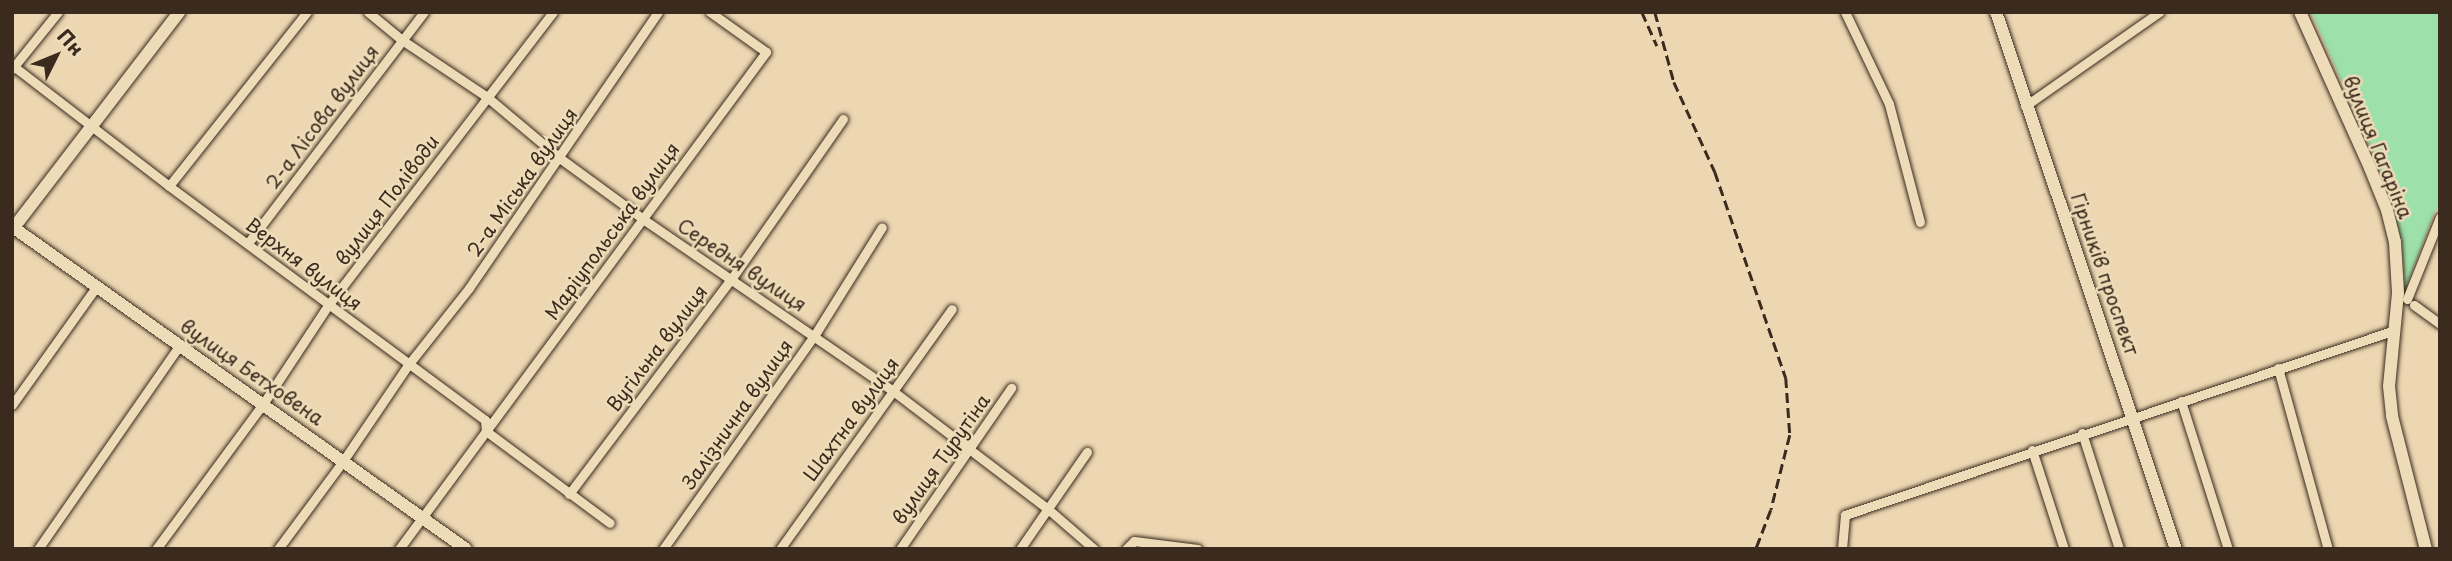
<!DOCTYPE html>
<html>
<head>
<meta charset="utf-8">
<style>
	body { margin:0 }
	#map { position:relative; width:2452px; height:561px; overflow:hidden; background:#edd7b2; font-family:"Playpen Sans",sans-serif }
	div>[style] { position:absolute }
	.green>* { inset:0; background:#9ee0aa }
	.roads { filter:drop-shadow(0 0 2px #3b2a1e) drop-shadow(0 0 2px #3b2a1e) }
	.street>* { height:9px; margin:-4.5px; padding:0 4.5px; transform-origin:4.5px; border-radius:4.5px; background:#eedbb8 }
	.secondary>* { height:12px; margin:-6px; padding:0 6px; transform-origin:6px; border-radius:6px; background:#eedbb8 }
	.rail>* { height:2.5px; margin-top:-1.25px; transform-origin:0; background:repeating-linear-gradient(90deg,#3b2a1e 0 10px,transparent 0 15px) }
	span { translate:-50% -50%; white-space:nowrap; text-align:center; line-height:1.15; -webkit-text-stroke:5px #eedbb8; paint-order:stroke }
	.street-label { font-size:19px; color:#3b2a1e }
	.frame { position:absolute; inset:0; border:14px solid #3b2a1e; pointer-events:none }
	.north { position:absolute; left:21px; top:21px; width:70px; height:70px; -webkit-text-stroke:5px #eedbb8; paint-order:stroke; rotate:47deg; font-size:19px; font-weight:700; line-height:28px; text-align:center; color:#3b2a1e }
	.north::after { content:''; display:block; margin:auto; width:24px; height:32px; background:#3b2a1e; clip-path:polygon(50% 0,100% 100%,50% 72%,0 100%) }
</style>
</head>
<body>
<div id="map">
	<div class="green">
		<div style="clip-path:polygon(2311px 12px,2440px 12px,2440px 205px,2434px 213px,2405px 291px,2402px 251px,2390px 199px,2368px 141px)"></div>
	</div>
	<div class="roads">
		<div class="street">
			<div style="left:368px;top:12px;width:44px;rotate:39.5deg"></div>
			<div style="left:402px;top:40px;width:102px;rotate:33.8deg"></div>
			<div style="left:487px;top:97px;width:97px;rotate:40deg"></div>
			<div style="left:561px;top:159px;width:102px;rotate:36.2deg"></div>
			<div style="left:643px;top:219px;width:303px;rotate:34.5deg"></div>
			<div style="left:893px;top:391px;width:195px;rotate:37.3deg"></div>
			<div style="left:1048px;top:509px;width:61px;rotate:41deg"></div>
			<div style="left:1845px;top:12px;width:102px;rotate:64.4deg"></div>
			<div style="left:1889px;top:104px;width:122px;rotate:75.3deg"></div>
			<div style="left:12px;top:65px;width:198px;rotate:37.6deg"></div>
			<div style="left:169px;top:186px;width:393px;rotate:36.5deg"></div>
			<div style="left:485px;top:420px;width:11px;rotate:85deg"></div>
			<div style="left:486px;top:431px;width:154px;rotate:36.6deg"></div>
			<div style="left:12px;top:69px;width:73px;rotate:-51.1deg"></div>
			<div style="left:2025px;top:106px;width:164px;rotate:-35deg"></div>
			<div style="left:169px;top:186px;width:222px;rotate:-51.6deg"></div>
			<div style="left:248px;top:243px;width:290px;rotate:-52.7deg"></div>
			<div style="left:2407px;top:299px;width:88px;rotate:-68.1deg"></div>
			<div style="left:2414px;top:305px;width:32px;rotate:36deg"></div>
			<div style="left:2278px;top:368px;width:188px;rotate:74.6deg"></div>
			<div style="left:2181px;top:401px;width:155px;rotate:72.4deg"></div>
			<div style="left:12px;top:405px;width:146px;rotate:-54.5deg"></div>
			<div style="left:2082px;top:433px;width:122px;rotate:72.3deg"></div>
			<div style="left:2032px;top:450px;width:104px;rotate:72.1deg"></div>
			<div style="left:569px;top:494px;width:271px;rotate:-53deg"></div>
			<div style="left:732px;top:278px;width:194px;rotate:-55.1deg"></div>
			<div style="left:38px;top:549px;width:249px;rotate:-55.2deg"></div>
			<div style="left:156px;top:549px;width:180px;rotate:-53.6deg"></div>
			<div style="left:263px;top:404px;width:120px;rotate:-56.6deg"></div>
			<div style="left:329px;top:304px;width:368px;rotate:-52.5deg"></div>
			<div style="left:278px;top:549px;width:109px;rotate:-53.5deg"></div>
			<div style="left:343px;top:461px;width:116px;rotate:-55.9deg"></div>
			<div style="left:408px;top:365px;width:98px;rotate:-51.6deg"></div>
			<div style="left:469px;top:288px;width:335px;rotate:-55.6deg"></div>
			<div style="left:399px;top:549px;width:618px;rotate:-53.56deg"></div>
			<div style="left:766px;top:52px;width:69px;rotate:-144.5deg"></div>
			<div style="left:663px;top:549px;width:261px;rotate:-54.7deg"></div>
			<div style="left:814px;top:336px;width:128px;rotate:-58deg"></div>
			<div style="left:780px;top:549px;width:295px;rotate:-54.4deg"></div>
			<div style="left:900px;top:549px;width:196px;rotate:-55.4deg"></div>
			<div style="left:1020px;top:549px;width:118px;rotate:-55.4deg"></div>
			<div style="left:1126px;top:549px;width:11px;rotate:-45deg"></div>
			<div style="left:1134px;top:541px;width:64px;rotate:7.2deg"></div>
			<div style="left:1842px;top:549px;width:34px;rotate:-85deg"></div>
			<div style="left:1845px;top:515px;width:580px;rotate:-18.59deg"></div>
		</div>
		<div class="secondary">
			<div style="left:1996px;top:12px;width:566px;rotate:71.47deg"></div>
			<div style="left:2300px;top:12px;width:171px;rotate:65.8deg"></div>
			<div style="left:2370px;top:168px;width:45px;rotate:68deg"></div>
			<div style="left:2387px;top:210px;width:33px;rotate:76deg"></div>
			<div style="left:2395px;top:242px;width:51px;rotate:86.6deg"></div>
			<div style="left:2398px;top:293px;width:93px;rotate:95.5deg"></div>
			<div style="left:2389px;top:386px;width:30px;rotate:84deg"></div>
			<div style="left:2392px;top:416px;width:137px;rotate:75.7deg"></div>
			<div style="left:14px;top:228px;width:554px;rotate:35.38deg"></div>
			<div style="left:12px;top:230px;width:275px;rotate:-52.5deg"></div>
		</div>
	</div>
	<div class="rail">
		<div style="left:1642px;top:12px;width:37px;rotate:66deg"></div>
		<div style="left:1655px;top:12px;width:73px;rotate:74.8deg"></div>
		<div style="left:1674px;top:82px;width:99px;rotate:65.5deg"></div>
		<div style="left:1715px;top:172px;width:218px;rotate:71deg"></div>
		<div style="left:1786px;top:378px;width:57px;rotate:86deg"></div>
		<div style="left:1790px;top:435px;width:77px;rotate:104.2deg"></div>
		<div style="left:1771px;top:510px;width:42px;rotate:111deg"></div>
	</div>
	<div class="street-label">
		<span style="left:322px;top:117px;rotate:-53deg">2-а Лісова вулиця</span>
		<span style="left:2378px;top:147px;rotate:68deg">вулиця Гагаріна</span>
		<span style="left:522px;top:182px;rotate:-55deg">2-а Міська вулиця</span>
		<span style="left:387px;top:200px;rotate:-53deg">вулиця Поліводи</span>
		<span style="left:612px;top:231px;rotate:-54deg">Маріупольська вулиця</span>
		<span style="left:304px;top:264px;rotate:37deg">Верхня вулиця</span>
		<span style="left:742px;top:265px;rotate:34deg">Середня вулиця</span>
		<span style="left:2105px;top:274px;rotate:71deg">Гірників проспект</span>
		<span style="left:657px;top:348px;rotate:-53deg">Вугільна вулиця</span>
		<span style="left:252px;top:372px;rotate:35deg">вулиця Бетховена</span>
		<span style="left:737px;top:414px;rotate:-55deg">Залізнична вулиця</span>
		<span style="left:851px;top:419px;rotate:-54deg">Шахтна вулиця</span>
		<span style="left:941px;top:459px;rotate:-55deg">вулиця Турутіна</span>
	</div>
	<div class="frame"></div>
	<div class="north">Пн</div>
</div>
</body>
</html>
